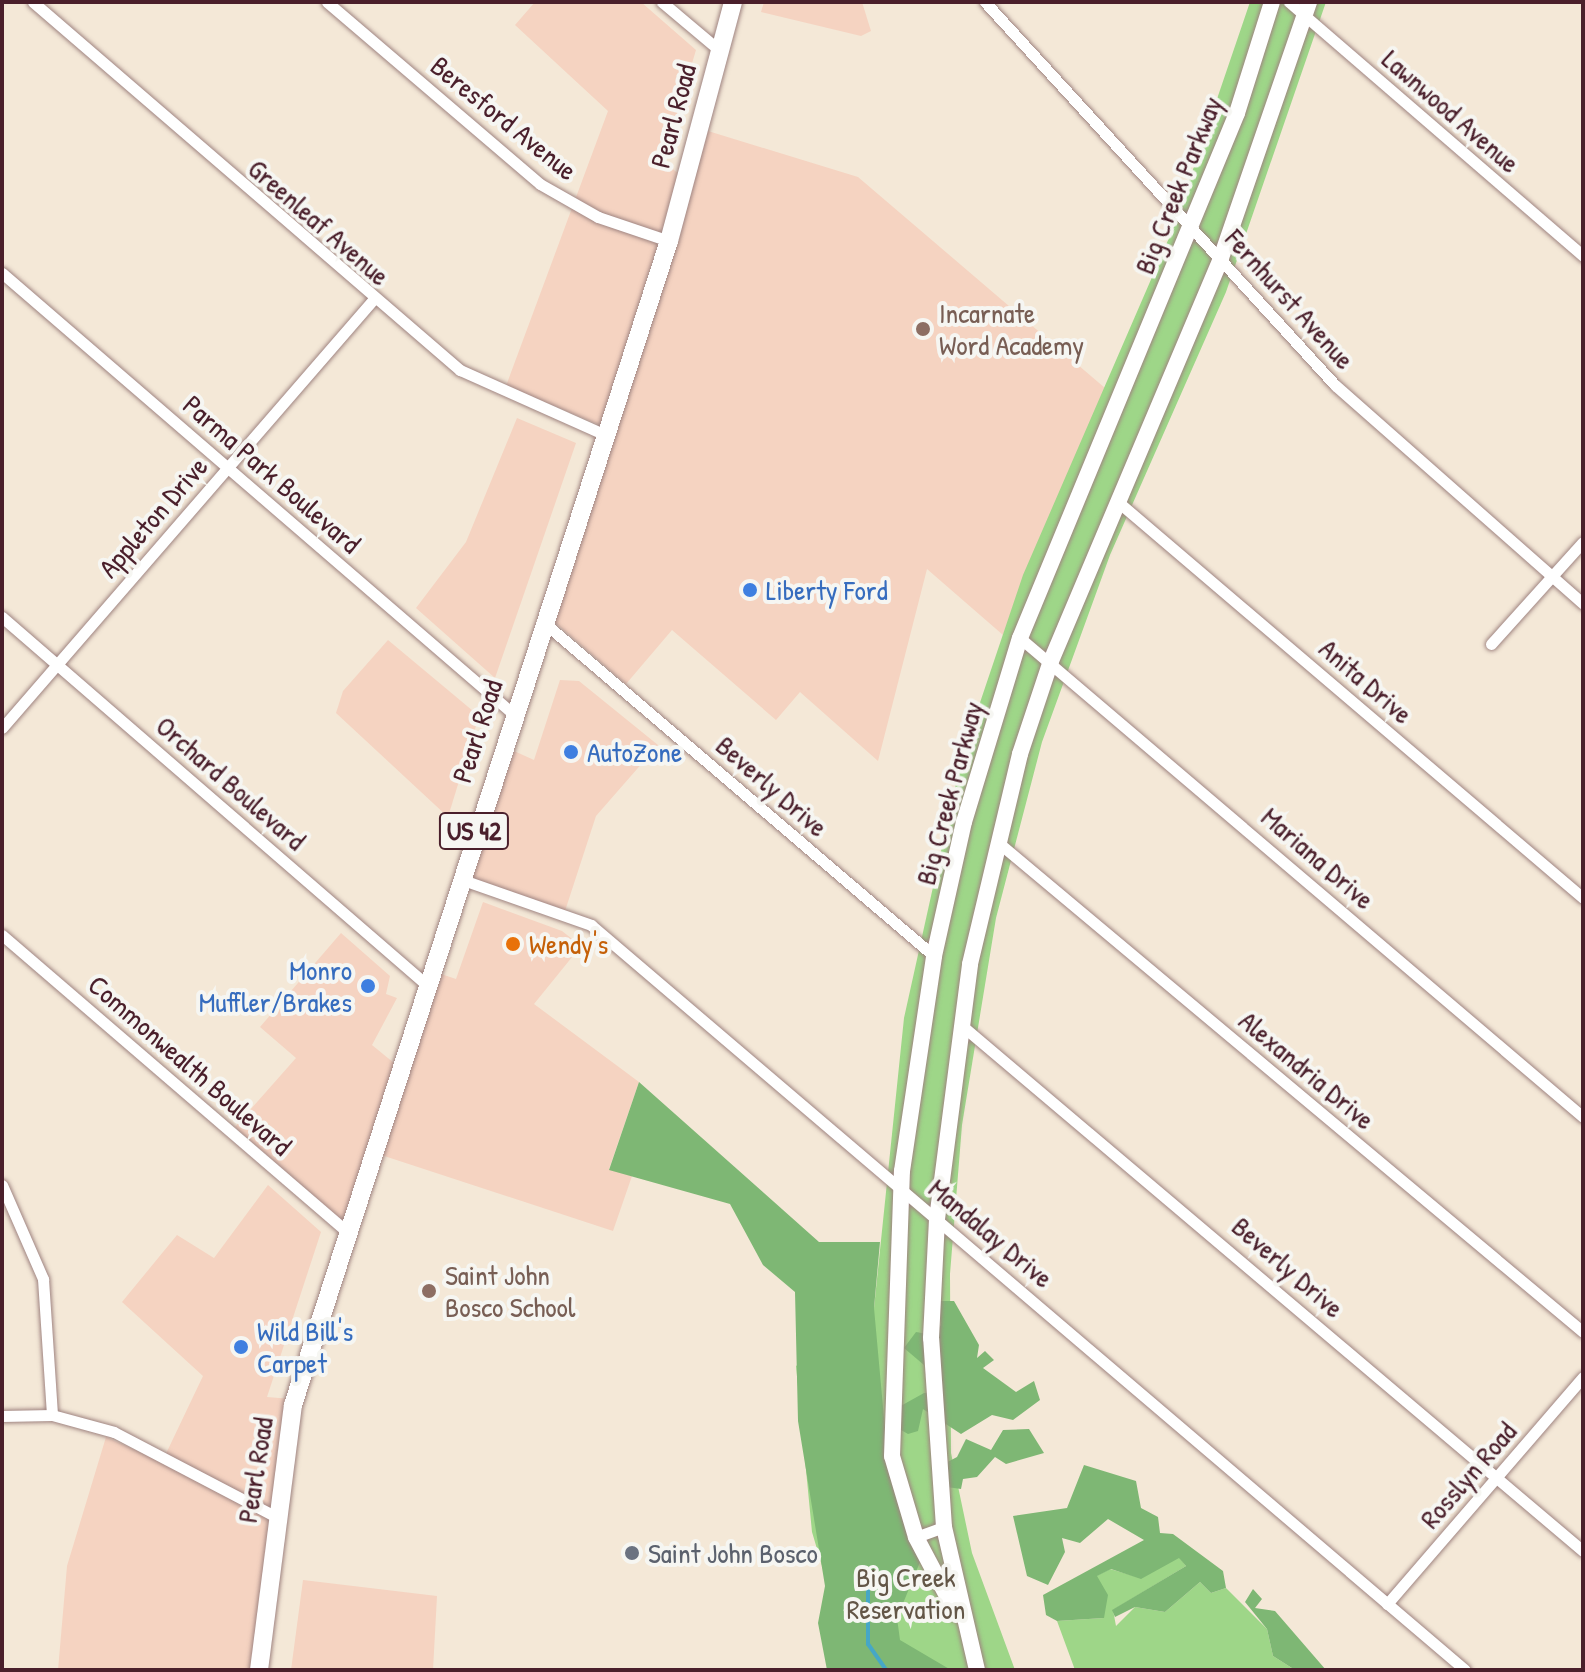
<!DOCTYPE html>
<html>
<head>
<meta charset="utf-8">
<style>
	body { margin:0 }
	#map { position:relative; width:1585px; height:1672px; overflow:hidden; background:#f4e8d7; font-family:"Patrick Hand",sans-serif }
	div>[style] { position:absolute }
	.built>* { inset:0; background:#f5d3c1 }
	.green>* { inset:0; background:#9ed688 }
	.forest>* { inset:0; background:#7eb774 }
	.stream>* { height:4px; margin:-2px; padding:0 2px; transform-origin:2px; border-radius:2px; background:#46a7c6 }
	.roads { filter:drop-shadow(0 0 2px #9f8481) drop-shadow(0 0 2px #9f8481) }
	.street>* { height:11px; margin:-5.5px; padding:0 5.5px; transform-origin:5.5px; border-radius:5.5px; background:#fff }
	.secondary>* { height:16px; margin:-8px; padding:0 8px; transform-origin:8px; border-radius:8px; background:#fff }
	.primary>* { height:18px; margin:-9px; padding:0 9px; transform-origin:9px; border-radius:9px; background:#fff }
	.dots>* { width:22px; height:22px; translate:-50% -50%; box-sizing:border-box; border:4px solid #f6f6f2; border-radius:50% }
	span { translate:-50% -50%; white-space:nowrap; text-align:center; line-height:1.15; -webkit-text-stroke:8px #f6f6f2; paint-order:stroke }
	.shield-label span { padding:2px 6px; background:#f6f6f2; border:2px solid; border-radius:6px; -webkit-text-stroke-width:0 }
	.shield-label { font-size:26px; color:#4a1f2b; font-weight:700 }
	.street-label { font-size:28px; color:#4a1f2b }
	.education-label { font-size:28px; color:#785e54 }
	.left { translate:0 -50%; text-align:left }
	.shop-label { font-size:28px; color:#366cbe }
	.right { translate:-100% -50%; text-align:right }
	.food-label { font-size:28px; color:#c56008 }
	.worship-label { font-size:28px; color:#5b616d }
	.park-label { font-size:28px; color:#635647 }
	.frame { position:absolute; inset:0; border:4px solid #4a1f2b; pointer-events:none }
</style>
</head>
<body>
<div id="map">
	<div class="built">
		<div style="clip-path:polygon(535px 2px,641px 2px,696px 50px,663px 161px,680px 175px,600px 425px,506px 386px,608px 111px,515px 25px)"></div>
		<div style="clip-path:polygon(764px 2px,862px 2px,871px 31px,861px 36px,761px 12px)"></div>
		<div style="clip-path:polygon(708px 131px,858px 177px,1105px 388px,1003px 635px,927px 569px,878px 761px,800px 692px,776px 720px,672px 630px,626px 684px,551px 619px)"></div>
		<div style="clip-path:polygon(517px 418px,576px 443px,495px 678px,416px 608px,466px 542px)"></div>
		<div style="clip-path:polygon(388px 640px,479px 716px,448px 817px,336px 713px,343px 691px)"></div>
		<div style="clip-path:polygon(560px 680px,579px 681px,658px 745px,596px 816px,565px 911px,471px 878px,514px 751px,534px 760px)"></div>
		<div style="clip-path:polygon(483px 902px,562px 931px,581px 946px,534px 1004px,639px 1082px,609px 1169px,632px 1176px,613px 1231px,366px 1150px,343px 1222px,235px 1127px,296px 1058px,260px 1027px,341px 933px,390px 976px,386px 994px,397px 998px,372px 1045px,405px 1072px,438px 973px,456px 979px)"></div>
		<div style="clip-path:polygon(268px 1185px,321px 1232px,267px 1397px,291px 1399px,255px 1670px,58px 1670px,67px 1566px,106px 1437px,162px 1462px,203px 1376px,122px 1302px,177px 1235px,214px 1258px)"></div>
		<div style="clip-path:polygon(303px 1580px,437px 1596px,433px 1670px,291px 1670px)"></div>
	</div>
	<div class="green">
		<div style="clip-path:polygon(1250px 2px,1326px 2px,1226px 292px,1110px 555px,1042px 742px,996px 918px,962px 1125px,950px 1274px,951px 1453px,972px 1553px,1015px 1670px,853px 1670px,812px 1532px,796px 1366px,874px 1308px,904px 1018px,962px 756px,1023px 575px,1172px 231px)"></div>
		<div style="clip-path:polygon(1179px 1557px,1186px 1566px,1113px 1610px,1116px 1626px,1135px 1607px,1165px 1612px,1200px 1582px,1211px 1593px,1226px 1588px,1267px 1629px,1273px 1656px,1295px 1670px,1075px 1670px,1057px 1621px,1104px 1618px,1096px 1576px,1110px 1569px,1141px 1578px)"></div>
	</div>
	<div class="forest">
		<div style="clip-path:polygon(639px 1082px,819px 1242px,880px 1242px,874px 1308px,888px 1462px,920px 1562px,897px 1618px,900px 1640px,951px 1670px,827px 1670px,818px 1623px,825px 1586px,798px 1421px,795px 1292px,763px 1265px,730px 1204px,609px 1170px)"></div>
		<div style="clip-path:polygon(939px 1301px,954px 1301px,979px 1345px,977px 1358px,985px 1351px,994px 1360px,983px 1368px,1016px 1392px,1034px 1381px,1040px 1400px,1013px 1420px,992px 1415px,961px 1434px,923px 1409px,918px 1431px,908px 1434px,889px 1423px,888px 1413px,924px 1393px,940px 1393px,941px 1381px,925px 1375px,930px 1348px,924px 1365px,904px 1348px,916px 1332px,933px 1335px,941px 1325px)"></div>
		<div style="clip-path:polygon(1029px 1429px,1044px 1453px,1006px 1464px,995px 1457px,977px 1477px,963px 1479px,961px 1489px,940px 1486px,940px 1466px,957px 1457px,966px 1439px,991px 1450px,1003px 1430px)"></div>
		<div style="clip-path:polygon(1084px 1465px,1136px 1481px,1141px 1508px,1158px 1517px,1160px 1533px,1173px 1534px,1223px 1571px,1226px 1588px,1211px 1593px,1200px 1582px,1165px 1612px,1135px 1607px,1115px 1617px,1112px 1610px,1186px 1566px,1179px 1558px,1141px 1579px,1111px 1569px,1097px 1576px,1108px 1595px,1104px 1618px,1057px 1621px,1046px 1615px,1043px 1595px,1144px 1540px,1108px 1519px,1080px 1543px,1062px 1538px,1065px 1552px,1048px 1585px,1027px 1576px,1013px 1516px,1067px 1508px)"></div>
		<div style="clip-path:polygon(1253px 1589px,1262px 1599px,1255px 1608px,1275px 1611px,1326px 1670px,1295px 1670px,1273px 1656px,1267px 1629px,1245px 1602px)"></div>
	</div>
	<div class="stream">
		<div style="left:868px;top:1586px;width:58px;rotate:90deg"></div>
		<div style="left:868px;top:1644px;width:32px;rotate:55deg"></div>
	</div>
	<div class="roads">
		<div class="street">
			<div style="left:33px;top:2px;width:564px;rotate:40.76deg"></div>
			<div style="left:460px;top:370px;width:157px;rotate:24.1deg"></div>
			<div style="left:327px;top:2px;width:280px;rotate:40.5deg"></div>
			<div style="left:540px;top:184px;width:67px;rotate:29.6deg"></div>
			<div style="left:598px;top:217px;width:75px;rotate:18.7deg"></div>
			<div style="left:662px;top:2px;width:75px;rotate:40.1deg"></div>
			<div style="left:985px;top:2px;width:519px;rotate:47.58deg"></div>
			<div style="left:1335px;top:385px;width:331px;rotate:41.4deg"></div>
			<div style="left:1289px;top:2px;width:389px;rotate:40.8deg"></div>
			<div style="left:2px;top:273px;width:672px;rotate:40.78deg"></div>
			<div style="left:1117px;top:501px;width:612px;rotate:40.43deg"></div>
			<div style="left:2px;top:617px;width:564px;rotate:40.9deg"></div>
			<div style="left:542px;top:621px;width:516px;rotate:40.52deg"></div>
			<div style="left:1020px;top:638px;width:739px;rotate:40.39deg"></div>
			<div style="left:1491px;top:644px;width:137px;rotate:-48deg"></div>
			<div style="left:2px;top:728px;width:565px;rotate:-49.09deg"></div>
			<div style="left:1000px;top:844px;width:760px;rotate:39.93deg"></div>
			<div style="left:460px;top:879px;width:139px;rotate:19.3deg"></div>
			<div style="left:591px;top:925px;width:1148px;rotate:40.44deg"></div>
			<div style="left:2px;top:935px;width:455px;rotate:40.7deg"></div>
			<div style="left:960px;top:1024px;width:816px;rotate:40.23deg"></div>
			<div style="left:2px;top:1185px;width:103px;rotate:66.4deg"></div>
			<div style="left:43px;top:1279px;width:136px;rotate:86.2deg"></div>
			<div style="left:2px;top:1416px;width:50px;rotate:-1.1deg"></div>
			<div style="left:52px;top:1415px;width:64px;rotate:15.3deg"></div>
			<div style="left:114px;top:1432px;width:182px;rotate:27.6deg"></div>
			<div style="left:916px;top:1537px;width:30px;rotate:-20deg"></div>
			<div style="left:1387px;top:1604px;width:300px;rotate:-49.2deg"></div>
		</div>
		<div class="secondary">
			<div style="left:956px;top:1613px;width:86px;rotate:-117.8deg"></div>
			<div style="left:916px;top:1537px;width:84px;rotate:-106.5deg"></div>
			<div style="left:892px;top:1456px;width:285px;rotate:-88deg"></div>
			<div style="left:902px;top:1171px;width:217px;rotate:-81.5deg"></div>
			<div style="left:934px;top:956px;width:137px;rotate:-77.4deg"></div>
			<div style="left:964px;top:822px;width:192px;rotate:-73.1deg"></div>
			<div style="left:1020px;top:638px;width:568px;rotate:-67.54deg"></div>
			<div style="left:1237px;top:113px;width:116px;rotate:-72.5deg"></div>
			<div style="left:977px;top:1670px;width:147px;rotate:-103deg"></div>
			<div style="left:944px;top:1527px;width:189px;rotate:-93.9deg"></div>
			<div style="left:931px;top:1338px;width:119px;rotate:-87.1deg"></div>
			<div style="left:937px;top:1219px;width:257px;rotate:-82.6deg"></div>
			<div style="left:970px;top:964px;width:216px;rotate:-76.6deg"></div>
			<div style="left:1020px;top:754px;width:98px;rotate:-71.6deg"></div>
			<div style="left:1051px;top:661px;width:437px;rotate:-67.1deg"></div>
			<div style="left:1221px;top:258px;width:271px;rotate:-71deg"></div>
		</div>
		<div class="primary">
			<div style="left:259px;top:1670px;width:267px;rotate:-82.7deg"></div>
			<div style="left:293px;top:1405px;width:1223px;rotate:-72.1deg"></div>
			<div style="left:669px;top:241px;width:247px;rotate:-75deg"></div>
		</div>
	</div>
	<div class="dots">
		<div style="left:923px;top:329px;background:#8d6e63"></div>
		<div style="left:750px;top:590px;background:#3f7fe0"></div>
		<div style="left:571px;top:752px;background:#3f7fe0"></div>
		<div style="left:513px;top:944px;background:#e8710a"></div>
		<div style="left:368px;top:986px;background:#3f7fe0"></div>
		<div style="left:429px;top:1291px;background:#8d6e63"></div>
		<div style="left:241px;top:1347px;background:#3f7fe0"></div>
		<div style="left:632px;top:1553px;background:#6b7280"></div>
	</div>
	<div class="shield-label">
		<span style="left:474px;top:831px">US 42</span>
	</div>
	<div class="street-label">
		<span style="left:1451px;top:111px;rotate:41deg">Lawnwood Avenue</span>
		<span style="left:673px;top:116px;rotate:-75deg">Pearl Road</span>
		<span style="left:504px;top:118px;rotate:39deg">Beresford Avenue</span>
		<span style="left:1178px;top:185px;rotate:-68deg">Big Creek Parkway</span>
		<span style="left:319px;top:222px;rotate:41deg">Greenleaf Avenue</span>
		<span style="left:1290px;top:299px;rotate:48deg">Fernhurst Avenue</span>
		<span style="left:272px;top:474px;rotate:41deg">Parma Park Boulevard</span>
		<span style="left:153px;top:517px;rotate:-49deg">Appleton Drive</span>
		<span style="left:1366px;top:681px;rotate:41deg">Anita Drive</span>
		<span style="left:477px;top:731px;rotate:-72deg">Pearl Road</span>
		<span style="left:231px;top:783px;rotate:41deg">Orchard Boulevard</span>
		<span style="left:772px;top:786px;rotate:41deg">Beverly Drive</span>
		<span style="left:949px;top:793px;rotate:-75deg">Big Creek Parkway</span>
		<span style="left:1318px;top:858px;rotate:41deg">Mariana Drive</span>
		<span style="left:190px;top:1065px;rotate:41deg">Commonwealth Boulevard</span>
		<span style="left:1307px;top:1070px;rotate:40deg">Alexandria Drive</span>
		<span style="left:991px;top:1233px;rotate:40deg">Mandalay Drive</span>
		<span style="left:1288px;top:1267px;rotate:41deg">Beverly Drive</span>
		<span style="left:255px;top:1470px;rotate:-81deg">Pearl Road</span>
		<span style="left:1468px;top:1475px;rotate:-49deg">Rosslyn Road</span>
	</div>
	<div class="education-label">
		<span class="left" style="left:939px;top:329px">Incarnate<br>Word Academy</span>
		<span class="left" style="left:445px;top:1291px">Saint John<br>Bosco School</span>
	</div>
	<div class="shop-label">
		<span class="left" style="left:766px;top:590px">Liberty Ford</span>
		<span class="left" style="left:587px;top:752px">AutoZone</span>
		<span class="right" style="left:352px;top:986px">Monro<br>Muffler/Brakes</span>
		<span class="left" style="left:257px;top:1347px">Wild Bill's<br>Carpet</span>
	</div>
	<div class="food-label">
		<span class="left" style="left:529px;top:944px">Wendy's</span>
	</div>
	<div class="worship-label">
		<span class="left" style="left:648px;top:1553px">Saint John Bosco</span>
	</div>
	<div class="park-label">
		<span style="left:906px;top:1593px">Big Creek<br>Reservation</span>
	</div>
	<div class="frame"></div>
</div>
</body>
</html>
